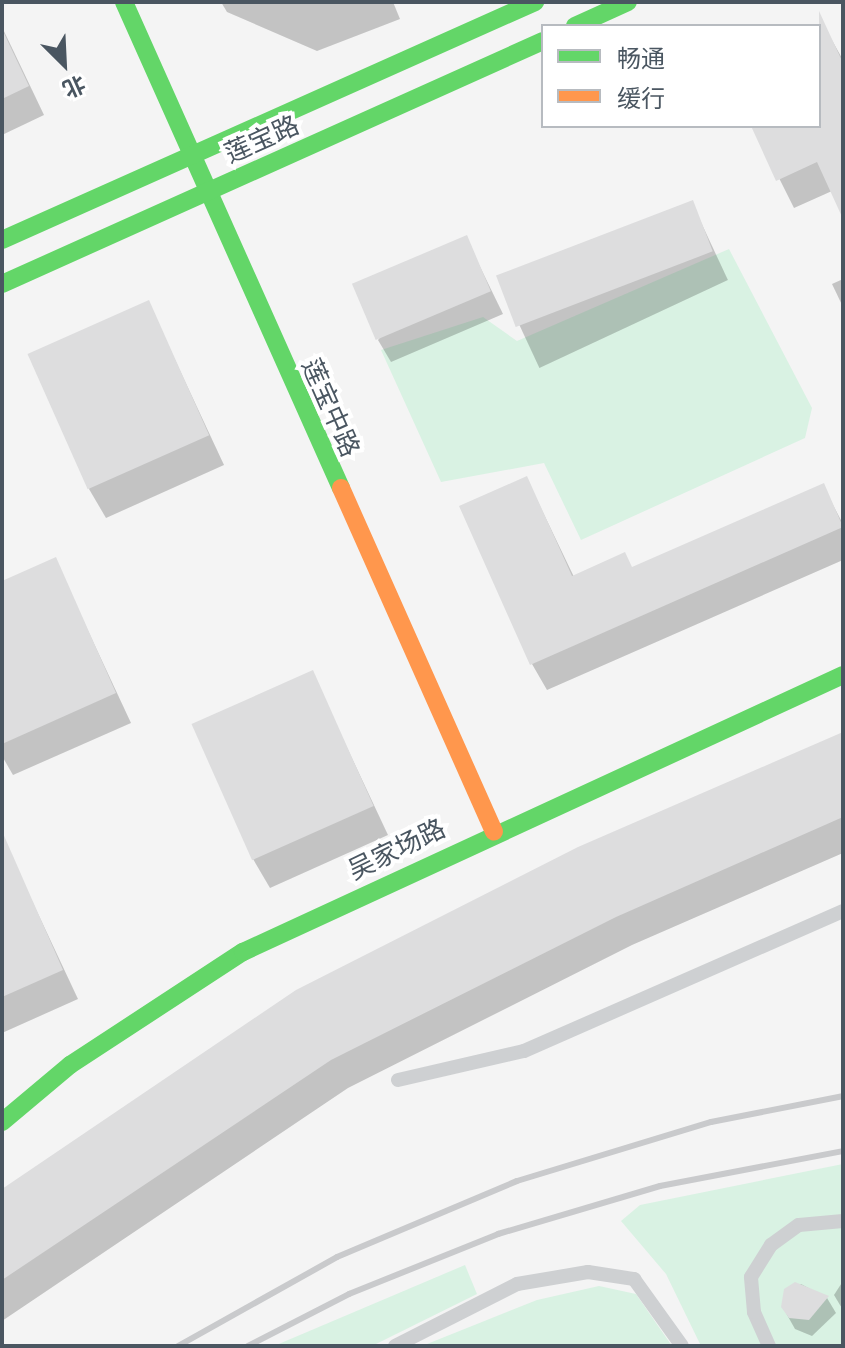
<!DOCTYPE html>
<html>
<head>
<meta charset="utf-8">
<style>
	body { margin:0 }
	#map { position:relative; width:845px; height:1348px; overflow:hidden; background:#f4f4f4; font-family:"Varela Round","Noto Sans SC",sans-serif }
	div>[style] { position:absolute }
	.green>* { inset:0; background:#d9f2e3 }
	.shadow>* { inset:0; background:#0003; transform-origin:0 0 }
	.building>* { inset:0; background:#ddddde; transform-origin:0 0 }
	.lane>* { height:14px; margin:-7px; padding:0 7px; transform-origin:7px; border-radius:7px; background:#ced0d2 }
	.fast>* { height:18px; margin:-9px; padding:0 9px; transform-origin:9px; border-radius:9px; background:#63d668 }
	.slow>* { height:18px; margin:-9px; padding:0 9px; transform-origin:9px; border-radius:9px; background:#ff974d }
	.rail>* { height:6px; margin:-3px; padding:0 3px; transform-origin:3px; border-radius:3px; background:#c9cacc }
	span { translate:-50% -50%; white-space:nowrap; text-align:center; line-height:1.15; -webkit-text-stroke:8px #fff; paint-order:stroke }
	.street-label { font-size:26px; color:#4a5661 }
	.frame { position:absolute; inset:0; border:4px solid #4a5661; pointer-events:none }
	.legend { position:absolute; left:541px; top:24px; width:280px; height:104px; box-sizing:border-box; background:#fff; border:2px solid #b7bbc0; margin:0; padding:10px 14px; list-style:none; font-size:24px; color:#4a5661 }
	.legend li { display:flex; align-items:center; gap:16px; height:40px }
	.legend b { width:40px; border:2px solid #b7bbc0 }
	.north { position:absolute; left:24px; top:24px; width:80px; height:80px; -webkit-text-stroke:6px #fff; paint-order:stroke; rotate:156deg; font-size:22px; font-weight:700; line-height:32px; text-align:center; color:#4a5661 }
	.north::after { content:''; display:block; margin:auto; width:28px; height:36px; background:#4a5661; clip-path:polygon(50% 0,100% 100%,50% 72%,0 100%) }
</style>
</head>
<body>
<div id="map">
	<div class="green">
		<div style="clip-path:polygon(729px 249px,812px 408px,805px 438px,581px 540px,544px 463px,441px 482px,381px 350px,483px 317px,517px 341px)"></div>
		<div style="clip-path:polygon(843px 1164px,843px 1346px,701px 1346px,666px 1274px,621px 1221px,640px 1205px)"></div>
		<div style="clip-path:polygon(465px 1265px,477px 1294px,372px 1346px,274px 1346px)"></div>
		<div style="clip-path:polygon(599px 1286px,636px 1294px,672px 1346px,422px 1346px,537px 1300px)"></div>
	</div>
	<div class="shadow">
		<div style="clip-path:polygon(221px 2px,393px 2px,400px 19px,317px 51px,227px 12px)"></div>
		<div style="clip-path:polygon(823px 24px,843px 60px,843px 214px,832px 191px,794px 208px,753px 126px,819px 126px)"></div>
		<div style="clip-path:polygon(2px 27px,44px 115px,2px 135px)"></div>
		<div style="left:692px;top:203px;width:85px;height:208px;rotate:65deg"></div>
		<div style="clip-path:polygon(466px 238px,503px 314px,391px 362px,378px 340px)"></div>
		<div style="clip-path:polygon(843px 279px,843px 307px,832px 284px)"></div>
		<div style="clip-path:polygon(148px 302px,224px 465px,106px 518px,89px 489px)"></div>
		<div style="clip-path:polygon(527px 479px,574px 577px,632px 569px,823px 486px,843px 524px,843px 560px,547px 690px,532px 664px)"></div>
		<div style="clip-path:polygon(55px 560px,131px 723px,13px 775px,2px 756px,2px 584px)"></div>
		<div style="clip-path:polygon(312px 673px,388px 835px,270px 888px,253px 859px)"></div>
		<div style="clip-path:polygon(843px 735px,843px 853px,632px 945px,348px 1088px,2px 1321px,2px 1194px)"></div>
		<div style="clip-path:polygon(2px 837px,78px 999px,2px 1033px)"></div>
		<div style="clip-path:polygon(843px 1281px,843px 1310px,834px 1295px)"></div>
		<div style="clip-path:polygon(801px 1284px,827px 1298px,836px 1313px,812px 1336px,795px 1329px,786px 1313px,784px 1296px)"></div>
	</div>
	<div class="building">
		<div style="clip-path:polygon(819px 11px,843px 63px,843px 219px,817px 162px,776px 181px,751px 126px,819px 126px)"></div>
		<div style="clip-path:polygon(2px 29px,29px 86px,2px 99px)"></div>
		<div style="left:693px;top:200px;width:55px;height:211px;rotate:69deg"></div>
		<div style="left:467px;top:235px;width:61px;height:125px;rotate:67deg"></div>
		<div style="left:149px;top:300px;width:148px;height:133px;rotate:66deg"></div>
		<div style="clip-path:polygon(527px 476px,572px 576px,625px 552px,632px 567px,824px 483px,843px 527px,530px 665px,459px 506px)"></div>
		<div style="clip-path:polygon(56px 557px,116px 693px,2px 744px,2px 581px)"></div>
		<div style="left:313px;top:670px;width:149px;height:133px;rotate:66deg"></div>
		<div style="clip-path:polygon(843px 732px,843px 817px,616px 917px,331px 1060px,2px 1280px,2px 1189px,296px 990px,578px 847px)"></div>
		<div style="clip-path:polygon(2px 831px,63px 970px,2px 997px)"></div>
		<div style="clip-path:polygon(795px 1282px,829px 1296px,809px 1320px,789px 1318px,781px 1307px,784px 1289px)"></div>
	</div>
	<div class="lane">
		<div style="left:398px;top:1080px;width:129px;rotate:-13deg"></div>
		<div style="left:524px;top:1051px;width:348px;rotate:-23.7deg"></div>
		<div style="left:395px;top:1346px;width:137px;rotate:-26.9deg"></div>
		<div style="left:517px;top:1284px;width:72px;rotate:-9.6deg"></div>
		<div style="left:588px;top:1272px;width:47px;rotate:8.7deg"></div>
		<div style="left:634px;top:1279px;width:82px;rotate:54.4deg"></div>
		<div style="left:769px;top:1346px;width:37px;rotate:-114deg"></div>
		<div style="left:754px;top:1312px;width:35px;rotate:-95deg"></div>
		<div style="left:751px;top:1277px;width:38px;rotate:-58deg"></div>
		<div style="left:771px;top:1245px;width:34px;rotate:-36deg"></div>
		<div style="left:799px;top:1225px;width:44px;rotate:-5.2deg"></div>
	</div>
	<div class="fast">
		<div style="left:124px;top:2px;width:532px;rotate:65.94deg"></div>
		<div style="left:575px;top:26px;width:58px;rotate:-24.4deg"></div>
		<div style="left:2px;top:240px;width:584px;rotate:-24.06deg"></div>
		<div style="left:2px;top:284px;width:593px;rotate:-24.19deg"></div>
		<div style="left:2px;top:1122px;width:89px;rotate:-40deg"></div>
		<div style="left:70px;top:1065px;width:207px;rotate:-33.2deg"></div>
		<div style="left:243px;top:952px;width:661px;rotate:-24.78deg"></div>
	</div>
	<div class="slow">
		<div style="left:341px;top:488px;width:376px;rotate:66deg"></div>
	</div>
	<div class="rail">
		<div style="left:178px;top:1346px;width:182px;rotate:-29.2deg"></div>
		<div style="left:337px;top:1257px;width:195px;rotate:-22.9deg"></div>
		<div style="left:517px;top:1181px;width:203px;rotate:-16.9deg"></div>
		<div style="left:711px;top:1122px;width:135px;rotate:-11.1deg"></div>
		<div style="left:248px;top:1346px;width:114px;rotate:-27.2deg"></div>
		<div style="left:349px;top:1294px;width:161px;rotate:-21.9deg"></div>
		<div style="left:498px;top:1234px;width:169px;rotate:-16.5deg"></div>
		<div style="left:660px;top:1186px;width:186px;rotate:-10.8deg"></div>
	</div>
	<div class="street-label">
		<span style="left:262px;top:140px;rotate:-24deg">莲宝路</span>
		<span style="left:330px;top:408px;rotate:66deg">莲宝中路</span>
		<span style="left:397px;top:850px;rotate:-26deg">吴家场路</span>
	</div>
	<div class="frame"></div>
	<ul class="legend">
	<li><b style="height:10px;background:#63d668"></b>畅通</li>
	<li><b style="height:10px;background:#ff974d"></b>缓行</li>
	</ul>
	<div class="north">北</div>
</div>
</body>
</html>
